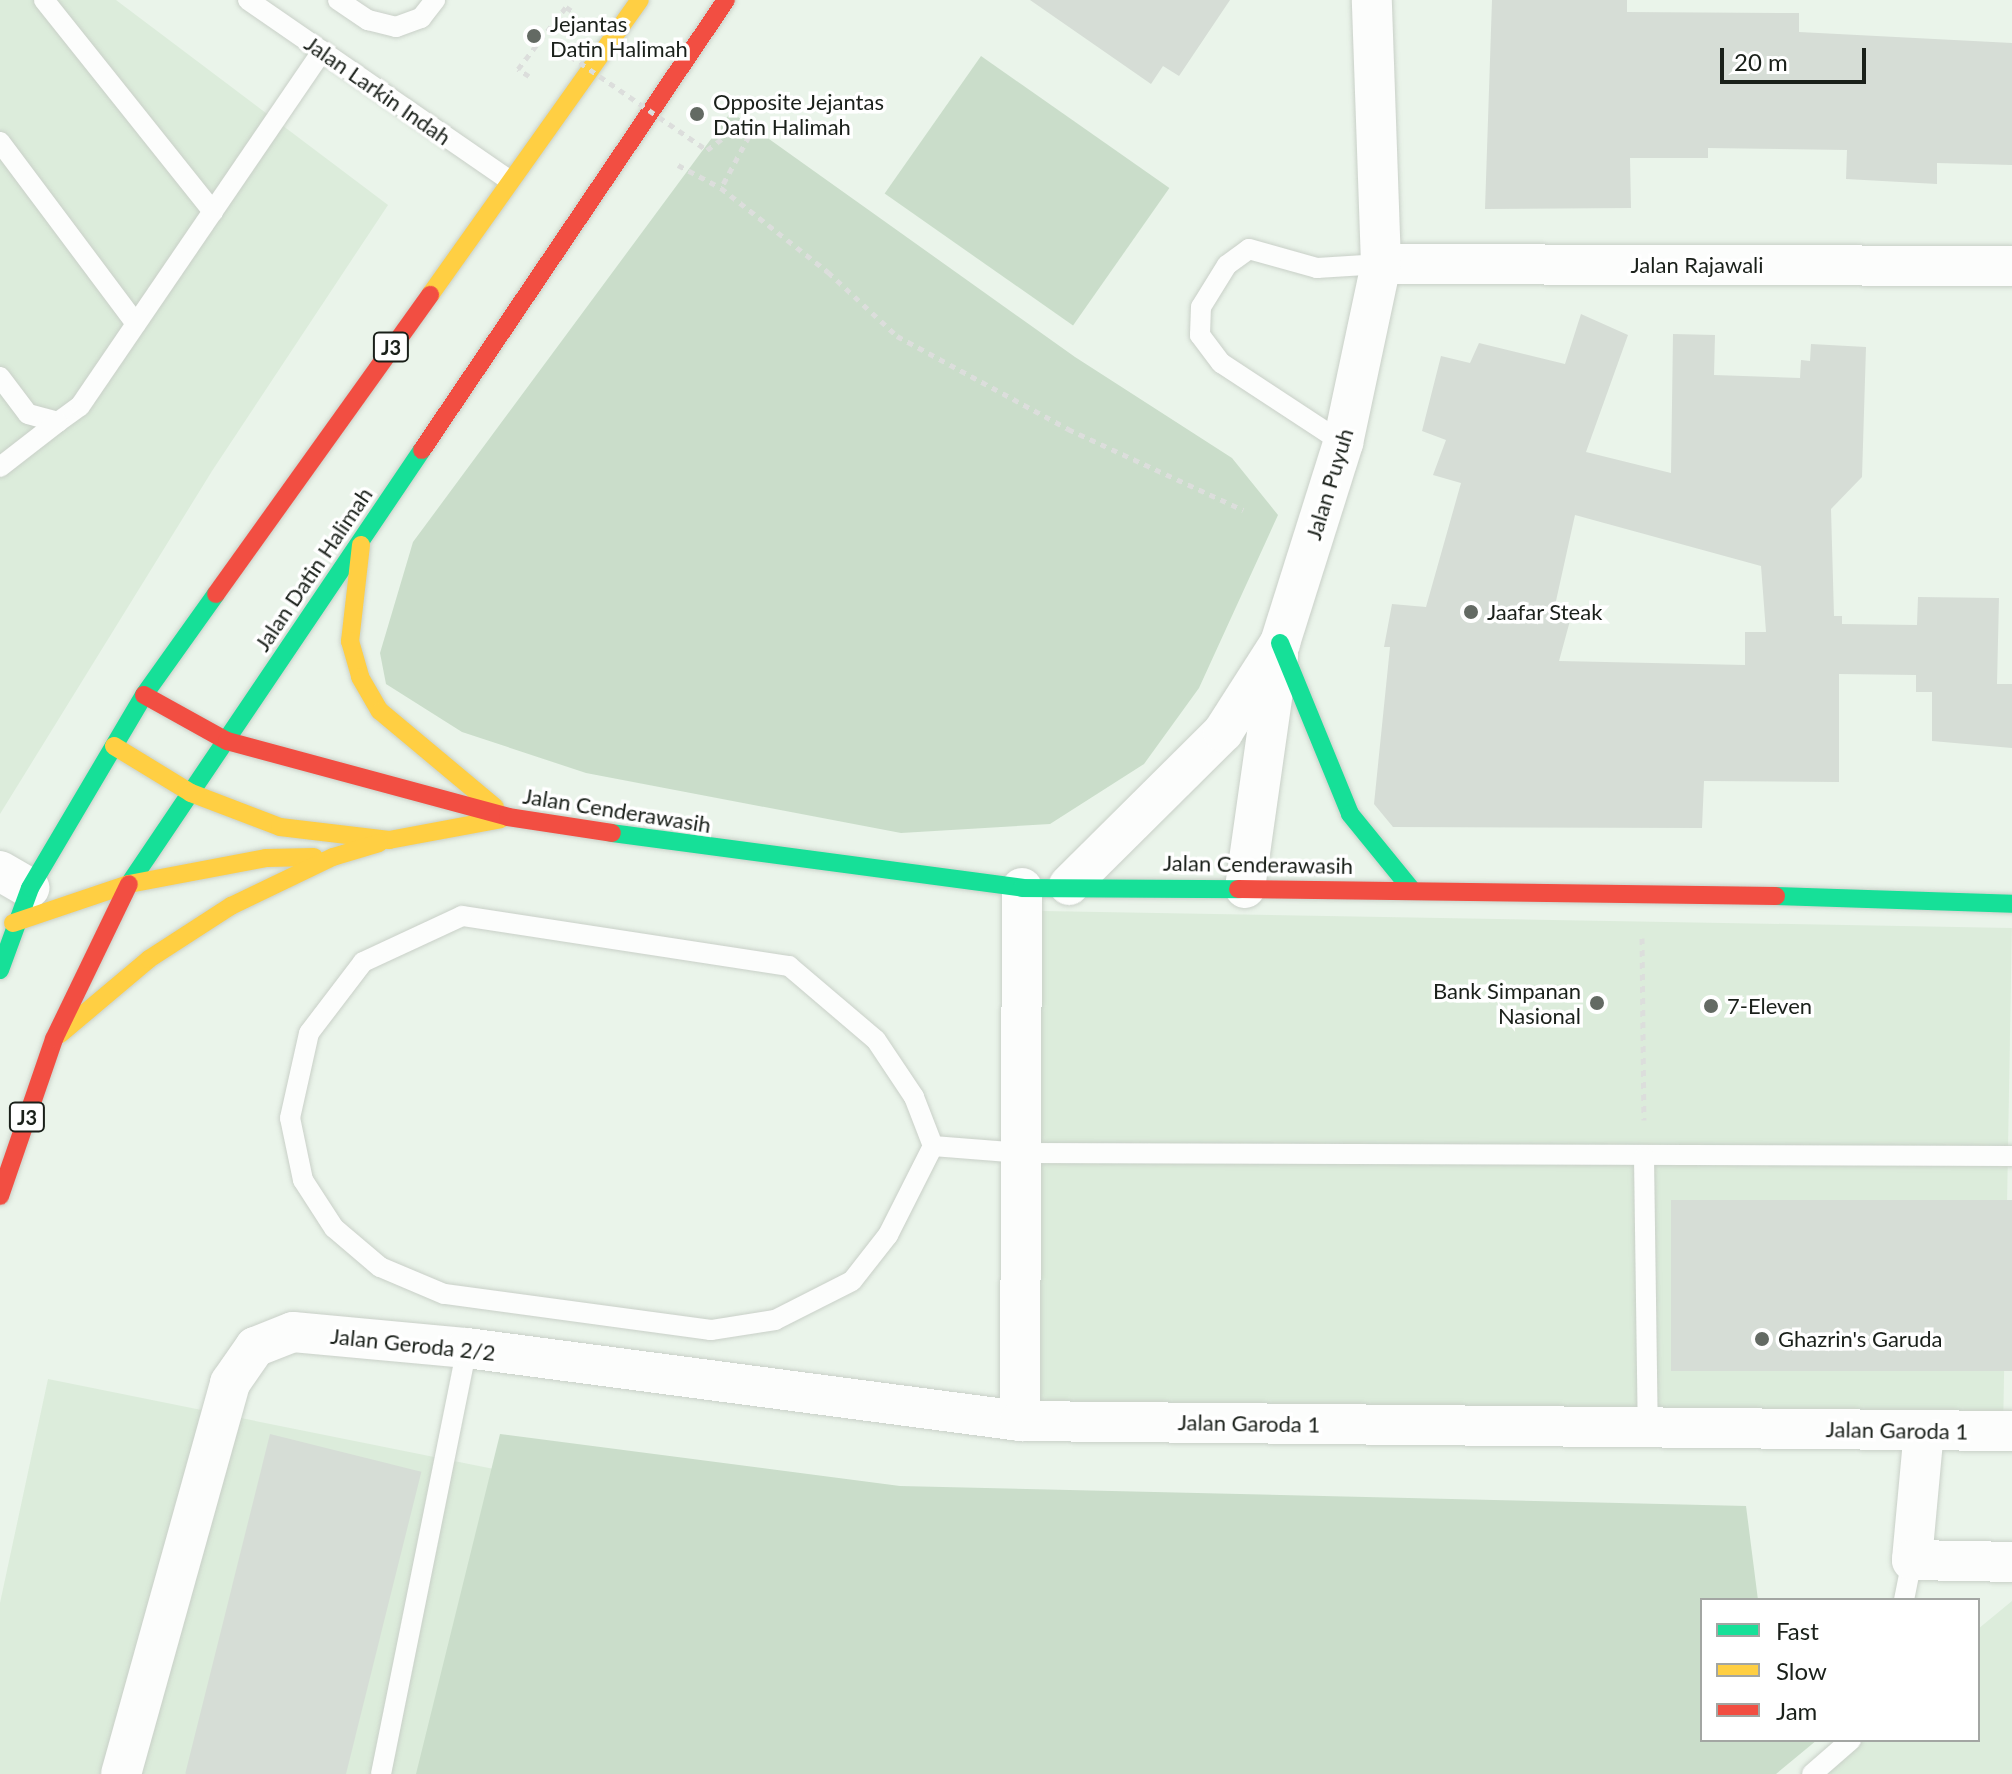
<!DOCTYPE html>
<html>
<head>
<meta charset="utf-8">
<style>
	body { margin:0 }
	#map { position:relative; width:2012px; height:1774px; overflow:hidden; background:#eaf4ea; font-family:Lato,sans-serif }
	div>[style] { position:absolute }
	.built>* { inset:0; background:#dcecdb; transform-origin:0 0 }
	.green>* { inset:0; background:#caddca; transform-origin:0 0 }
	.building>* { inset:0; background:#d6ddd6; transform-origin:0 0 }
	.path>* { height:5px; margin-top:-2.5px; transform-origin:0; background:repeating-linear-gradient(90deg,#dcdedc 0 6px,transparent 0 12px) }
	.roads { filter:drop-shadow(0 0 2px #c9d0c8) drop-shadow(0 0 2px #c9d0c8) }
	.lane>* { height:20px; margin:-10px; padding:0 10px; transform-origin:10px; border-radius:10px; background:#fcfdfc }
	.street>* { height:40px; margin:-20px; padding:0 20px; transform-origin:20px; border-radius:20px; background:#fcfdfc }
	.fast>* { height:18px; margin:-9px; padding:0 9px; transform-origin:9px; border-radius:9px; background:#16e098 }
	.slow>* { height:18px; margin:-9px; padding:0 9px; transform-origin:9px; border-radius:9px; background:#ffcf43 }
	.jam>* { height:18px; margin:-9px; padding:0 9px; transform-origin:9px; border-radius:9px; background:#f24e42 }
	.path-bridge>* { height:5px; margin-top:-2.5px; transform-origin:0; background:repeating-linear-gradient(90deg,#dcdedc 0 6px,transparent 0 12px) }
	.dots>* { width:22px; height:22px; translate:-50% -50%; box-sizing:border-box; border:4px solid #fff; border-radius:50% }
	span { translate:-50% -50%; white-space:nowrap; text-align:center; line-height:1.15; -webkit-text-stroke:7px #fff; paint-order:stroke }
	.shield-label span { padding:2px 6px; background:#fff; border:2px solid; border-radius:6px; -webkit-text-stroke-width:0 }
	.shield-label { font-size:20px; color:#1a201a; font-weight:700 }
	.poi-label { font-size:22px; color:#1a201a }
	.left { translate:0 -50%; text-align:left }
	.right { translate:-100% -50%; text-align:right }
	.street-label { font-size:22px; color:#1a201a }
	.legend { position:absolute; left:1700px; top:1598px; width:280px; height:144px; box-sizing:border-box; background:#fff; border:2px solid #a3a6a3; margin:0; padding:10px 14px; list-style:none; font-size:24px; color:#1a201a }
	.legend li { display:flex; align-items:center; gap:16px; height:40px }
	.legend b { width:40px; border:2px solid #a3a6a3 }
	.scale { position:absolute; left:1720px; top:48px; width:146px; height:36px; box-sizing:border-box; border:4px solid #1a201a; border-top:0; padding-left:10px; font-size:24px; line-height:28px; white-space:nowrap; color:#1a201a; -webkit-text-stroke:6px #fff; paint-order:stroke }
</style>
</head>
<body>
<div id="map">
	<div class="built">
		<div style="clip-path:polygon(0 0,116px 0,388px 205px,212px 471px,0 814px)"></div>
		<div style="left:1042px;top:911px;width:970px;height:490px;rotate:1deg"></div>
		<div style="clip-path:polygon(48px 1379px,528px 1476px,465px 1774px,0 1774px,0 1603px)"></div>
		<div style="clip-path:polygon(2012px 1601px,2012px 1774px,1800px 1774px,1842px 1740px,1978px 1740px,1978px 1629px)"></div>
	</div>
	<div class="green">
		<div style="left:981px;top:56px;width:230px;height:168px;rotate:35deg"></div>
		<div style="clip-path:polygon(731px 112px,1075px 357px,1232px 458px,1278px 515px,1199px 688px,1144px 764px,1050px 824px,901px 833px,586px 773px,462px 732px,386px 684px,380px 653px,413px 542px)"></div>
		<div style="clip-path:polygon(500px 1434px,900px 1486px,1746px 1506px,1758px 1600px,1702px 1600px,1702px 1740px,1817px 1740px,1776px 1774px,416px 1774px)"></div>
	</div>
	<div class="building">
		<div style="clip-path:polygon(1030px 0,1230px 0,1179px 76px,1163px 66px,1151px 84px)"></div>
		<div style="clip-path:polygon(1492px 0,1627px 0,1627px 12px,1799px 13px,1799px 32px,2012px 43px,2012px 165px,1937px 163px,1937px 184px,1846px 179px,1847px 150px,1708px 148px,1708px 158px,1630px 158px,1631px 208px,1485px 209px)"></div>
		<div style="clip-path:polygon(evenodd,1581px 314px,1628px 335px,1586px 452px,1671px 473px,1673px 334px,1715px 335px,1714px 375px,1800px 378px,1801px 360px,1810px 361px,1811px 344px,1866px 347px,1862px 477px,1831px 509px,1834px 616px,1842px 616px,1842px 624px,1917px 625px,1918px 597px,1999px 598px,1997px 684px,2012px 684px,2012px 748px,1932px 741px,1932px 692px,1916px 692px,1916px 675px,1839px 674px,1839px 782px,1704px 781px,1702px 828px,1393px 827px,1374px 804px,1390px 647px,1384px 647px,1392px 604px,1426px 607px,1461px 483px,1433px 475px,1446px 440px,1422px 431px,1441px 356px,1470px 363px,1479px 343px,1565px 364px,1581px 314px,1575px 515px,1761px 566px,1766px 632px,1745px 632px,1745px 665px,1559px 661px,1571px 617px,1554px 610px,1575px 515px)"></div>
		<div style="left:1671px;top:1200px;width:341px;height:171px"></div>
		<div style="left:270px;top:1434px;width:156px;height:350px;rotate:14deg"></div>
	</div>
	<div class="path">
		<div style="left:529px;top:76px;width:13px;rotate:-148deg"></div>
		<div style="left:518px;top:69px;width:78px;rotate:-52.3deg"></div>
		<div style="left:566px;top:7px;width:11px;rotate:34deg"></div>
		<div style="left:707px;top:150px;width:35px;rotate:-37deg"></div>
		<div style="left:735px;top:129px;width:16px;rotate:27deg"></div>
		<div style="left:749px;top:136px;width:59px;rotate:118.3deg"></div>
		<div style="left:678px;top:165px;width:49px;rotate:28.1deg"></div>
		<div style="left:721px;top:188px;width:136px;rotate:38.1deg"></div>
		<div style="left:828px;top:272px;width:94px;rotate:42.8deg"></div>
		<div style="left:897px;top:336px;width:195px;rotate:28.5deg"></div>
		<div style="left:1068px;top:429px;width:193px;rotate:24.8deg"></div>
		<div style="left:1642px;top:938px;width:182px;rotate:89.4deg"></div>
	</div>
	<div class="roads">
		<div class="lane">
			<div style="left:44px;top:0;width:271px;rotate:51.4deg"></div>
			<div style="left:248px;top:0;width:317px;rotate:34.6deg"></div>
			<div style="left:338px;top:0;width:36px;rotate:34deg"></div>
			<div style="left:368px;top:20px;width:29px;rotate:14deg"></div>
			<div style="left:396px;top:27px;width:27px;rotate:-20deg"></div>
			<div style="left:421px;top:18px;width:23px;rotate:-52deg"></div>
			<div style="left:0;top:142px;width:227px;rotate:53.2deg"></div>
			<div style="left:0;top:377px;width:46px;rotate:52.9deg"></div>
			<div style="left:28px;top:414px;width:31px;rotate:15deg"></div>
			<div style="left:58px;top:422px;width:27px;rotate:-36deg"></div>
			<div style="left:80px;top:406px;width:430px;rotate:-55.7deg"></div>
			<div style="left:1343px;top:443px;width:146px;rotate:-146.7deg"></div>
			<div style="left:1221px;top:363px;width:35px;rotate:-127deg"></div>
			<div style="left:1200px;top:335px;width:28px;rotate:-88deg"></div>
			<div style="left:1201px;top:307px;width:49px;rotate:-58.2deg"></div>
			<div style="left:1227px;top:265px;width:27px;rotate:-36deg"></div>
			<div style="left:1249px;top:249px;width:71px;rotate:15.6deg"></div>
			<div style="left:1317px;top:268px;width:64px;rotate:-3.6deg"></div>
			<div style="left:0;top:467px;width:73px;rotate:-37.8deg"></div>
			<div style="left:462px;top:916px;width:331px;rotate:8.7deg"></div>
			<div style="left:789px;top:966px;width:114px;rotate:40.4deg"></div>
			<div style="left:876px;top:1040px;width:69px;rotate:56.3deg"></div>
			<div style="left:914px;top:1097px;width:53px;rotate:68.8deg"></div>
			<div style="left:933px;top:1146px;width:100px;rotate:116.8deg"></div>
			<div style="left:888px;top:1235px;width:58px;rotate:128deg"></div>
			<div style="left:852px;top:1281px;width:86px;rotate:153.1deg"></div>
			<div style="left:775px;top:1320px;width:65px;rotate:171.1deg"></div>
			<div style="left:711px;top:1330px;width:269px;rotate:-172.3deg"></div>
			<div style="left:444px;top:1294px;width:69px;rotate:-157.1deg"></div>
			<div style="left:380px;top:1267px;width:60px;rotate:-139.7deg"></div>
			<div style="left:334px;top:1228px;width:57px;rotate:-122.9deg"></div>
			<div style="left:303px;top:1180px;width:63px;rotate:-101.8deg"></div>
			<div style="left:290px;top:1118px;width:87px;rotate:-77.4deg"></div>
			<div style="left:309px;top:1033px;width:89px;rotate:-52.7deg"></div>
			<div style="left:363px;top:962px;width:109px;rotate:-24.9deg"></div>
			<div style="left:933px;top:1146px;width:89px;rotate:4.5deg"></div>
			<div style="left:1022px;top:1153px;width:990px;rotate:0.17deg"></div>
			<div style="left:1644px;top:1157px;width:271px;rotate:89.2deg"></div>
			<div style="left:1904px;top:1600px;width:41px;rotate:-78.7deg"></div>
			<div style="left:381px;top:1774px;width:435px;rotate:-78.6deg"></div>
			<div style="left:1812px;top:1774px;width:52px;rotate:-41.1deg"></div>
		</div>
		<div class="street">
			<div style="left:1381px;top:264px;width:631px;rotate:0.18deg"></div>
			<div style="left:0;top:871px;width:34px;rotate:30deg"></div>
			<div style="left:1069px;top:885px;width:217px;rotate:-44.8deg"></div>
			<div style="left:1223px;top:732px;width:106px;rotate:-57.4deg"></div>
			<div style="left:1280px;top:643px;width:210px;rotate:-72.5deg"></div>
			<div style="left:1343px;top:443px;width:183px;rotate:-78deg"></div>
			<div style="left:1381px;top:264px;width:264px;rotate:-92deg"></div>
			<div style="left:1245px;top:888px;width:235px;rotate:-81.9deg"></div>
			<div style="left:1020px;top:1421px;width:533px;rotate:-89.79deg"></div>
			<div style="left:1924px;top:1430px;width:131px;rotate:95.3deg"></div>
			<div style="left:1912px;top:1560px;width:100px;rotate:1.1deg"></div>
			<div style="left:121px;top:1774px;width:406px;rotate:-74.4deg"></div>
			<div style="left:230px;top:1383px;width:44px;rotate:-55.2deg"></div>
			<div style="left:255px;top:1347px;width:41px;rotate:-21.5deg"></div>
			<div style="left:293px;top:1332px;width:175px;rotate:5.3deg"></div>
			<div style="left:467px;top:1348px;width:558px;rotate:7.52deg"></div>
			<div style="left:1020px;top:1421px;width:992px;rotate:0.58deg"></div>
		</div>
		<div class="fast">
			<div style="left:1280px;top:643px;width:185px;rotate:67.7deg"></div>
			<div style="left:1350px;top:814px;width:98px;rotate:50.8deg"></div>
			<div style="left:612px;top:833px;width:414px;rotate:7.6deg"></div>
			<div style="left:1022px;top:888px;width:216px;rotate:0.3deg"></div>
			<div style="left:129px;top:884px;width:524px;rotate:-55.98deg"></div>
			<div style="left:1776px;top:896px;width:236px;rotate:1.9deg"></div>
			<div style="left:0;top:970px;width:87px;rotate:-69.9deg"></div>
			<div style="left:30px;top:888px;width:224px;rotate:-59.4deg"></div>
			<div style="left:144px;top:695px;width:124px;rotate:-54.5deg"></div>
		</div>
		<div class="slow">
			<div style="left:430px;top:295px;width:362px;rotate:-54.6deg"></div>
			<div style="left:361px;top:545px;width:97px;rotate:96.5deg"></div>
			<div style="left:350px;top:641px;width:37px;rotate:74deg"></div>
			<div style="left:360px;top:677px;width:39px;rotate:60deg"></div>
			<div style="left:380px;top:711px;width:150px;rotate:39.9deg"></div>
			<div style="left:114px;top:746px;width:90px;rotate:31.4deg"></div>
			<div style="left:191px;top:793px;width:95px;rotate:20.9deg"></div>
			<div style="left:280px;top:827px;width:110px;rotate:6.8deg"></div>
			<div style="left:389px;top:840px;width:114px;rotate:-10.6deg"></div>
			<div style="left:13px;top:923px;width:122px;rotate:-18.6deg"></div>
			<div style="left:129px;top:884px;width:139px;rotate:-10.7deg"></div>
			<div style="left:266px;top:858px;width:48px;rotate:-1.2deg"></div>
			<div style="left:60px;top:1034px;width:116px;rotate:-40.1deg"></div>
			<div style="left:149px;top:959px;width:98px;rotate:-32.9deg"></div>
			<div style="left:231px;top:906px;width:113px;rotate:-25.7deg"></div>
			<div style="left:333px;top:857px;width:48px;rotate:-16.9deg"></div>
		</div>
		<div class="jam">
			<div style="left:422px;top:450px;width:543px;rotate:-55.96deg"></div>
			<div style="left:216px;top:594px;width:368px;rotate:-54.4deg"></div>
			<div style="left:144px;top:695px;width:95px;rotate:29deg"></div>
			<div style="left:227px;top:741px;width:291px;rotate:15.1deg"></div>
			<div style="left:508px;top:817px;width:105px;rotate:8.7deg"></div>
			<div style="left:1238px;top:889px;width:538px;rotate:0.75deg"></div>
			<div style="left:0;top:1196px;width:166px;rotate:-71deg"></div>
			<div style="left:54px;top:1039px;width:172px;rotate:-64.2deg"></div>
		</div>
	</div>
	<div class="path-bridge">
		<div style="left:560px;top:49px;width:178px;rotate:34.5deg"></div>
	</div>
	<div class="dots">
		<div style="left:534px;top:36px;background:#636a63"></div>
		<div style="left:697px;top:114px;background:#636a63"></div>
		<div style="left:1471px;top:612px;background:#636a63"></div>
		<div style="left:1597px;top:1003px;background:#636a63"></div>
		<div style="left:1711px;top:1006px;background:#636a63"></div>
		<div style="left:1762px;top:1339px;background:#636a63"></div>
	</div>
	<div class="shield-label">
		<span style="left:391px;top:347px">J3</span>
		<span style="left:27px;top:1117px">J3</span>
	</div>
	<div class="poi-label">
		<span class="left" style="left:550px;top:36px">Jejantas<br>Datin Halimah</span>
		<span class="left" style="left:713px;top:114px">Opposite Jejantas<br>Datin Halimah</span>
		<span class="left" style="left:1487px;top:612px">Jaafar Steak</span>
		<span class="right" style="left:1581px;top:1003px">Bank Simpanan<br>Nasional</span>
		<span class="left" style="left:1727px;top:1006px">7-Eleven</span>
		<span class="left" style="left:1778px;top:1339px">Ghazrin's Garuda</span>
	</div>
	<div class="street-label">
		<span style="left:378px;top:90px;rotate:35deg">Jalan Larkin Indah</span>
		<span style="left:1697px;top:265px">Jalan Rajawali</span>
		<span style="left:1329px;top:484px;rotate:-73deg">Jalan Puyuh</span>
		<span style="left:313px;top:569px;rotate:-56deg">Jalan Datin Halimah</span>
		<span style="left:617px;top:810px;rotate:9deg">Jalan Cenderawasih</span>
		<span style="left:1258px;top:864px;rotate:1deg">Jalan Cenderawasih</span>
		<span style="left:413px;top:1344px;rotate:6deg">Jalan Geroda 2/2</span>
		<span style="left:1249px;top:1423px;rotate:1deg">Jalan Garoda 1</span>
		<span style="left:1897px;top:1430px;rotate:1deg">Jalan Garoda 1</span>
	</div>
	<ul class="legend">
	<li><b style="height:10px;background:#16e098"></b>Fast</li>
	<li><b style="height:10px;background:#ffcf43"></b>Slow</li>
	<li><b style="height:10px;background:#f24e42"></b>Jam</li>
	</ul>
	<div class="scale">20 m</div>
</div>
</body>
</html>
